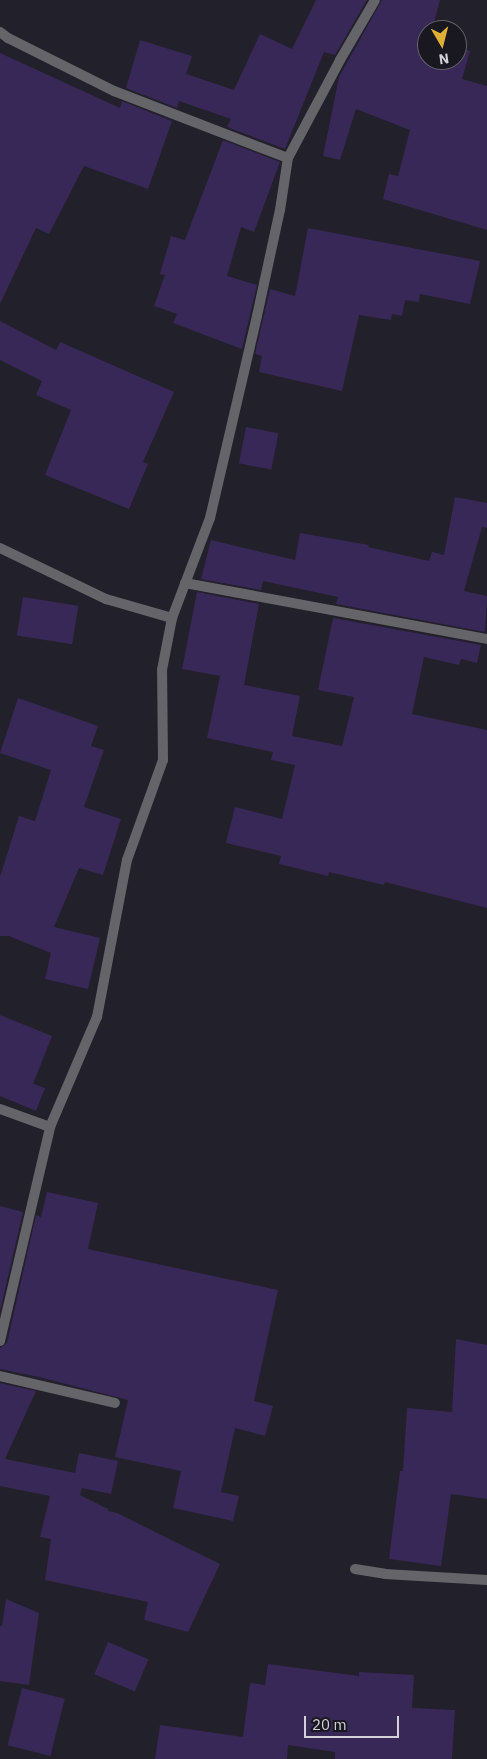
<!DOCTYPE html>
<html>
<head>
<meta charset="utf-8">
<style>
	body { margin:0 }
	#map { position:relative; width:487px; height:1759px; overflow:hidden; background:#22202a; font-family:"IBM Plex Sans",sans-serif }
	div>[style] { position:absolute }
	.building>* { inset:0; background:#382857; transform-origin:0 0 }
	.street>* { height:10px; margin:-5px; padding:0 5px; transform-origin:5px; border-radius:5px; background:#656469 }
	span { translate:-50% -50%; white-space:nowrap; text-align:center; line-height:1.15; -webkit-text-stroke:4.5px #191720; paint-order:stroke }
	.north { position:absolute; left:417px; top:20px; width:50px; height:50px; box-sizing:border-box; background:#191720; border:1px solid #636169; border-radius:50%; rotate:172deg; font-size:14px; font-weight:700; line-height:20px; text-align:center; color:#d2d1d7 }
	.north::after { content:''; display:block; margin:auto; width:18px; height:22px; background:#dfb034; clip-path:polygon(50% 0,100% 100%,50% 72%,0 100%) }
	.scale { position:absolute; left:304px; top:1716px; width:95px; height:22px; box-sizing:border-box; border:2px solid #d2d1d7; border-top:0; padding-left:6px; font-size:15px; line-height:18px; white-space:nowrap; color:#d2d1d7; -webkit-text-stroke:4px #191720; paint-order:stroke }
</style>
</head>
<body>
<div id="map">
	<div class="building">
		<div style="clip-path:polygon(316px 0,367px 0,335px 55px,324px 52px,285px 149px,227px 127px,231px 119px,179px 101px,177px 108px,126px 88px,140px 40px,192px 56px,186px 74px,234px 90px,260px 34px,292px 49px)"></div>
		<div style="clip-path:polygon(382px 0,440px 0,432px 30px,427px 30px,427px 60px,457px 60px,457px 47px,470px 51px,462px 79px,487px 86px,487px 230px,383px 199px,389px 174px,398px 176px,410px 130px,356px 109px,340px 160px,323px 156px,339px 77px)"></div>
		<div style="clip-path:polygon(0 53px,120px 108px,122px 101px,172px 121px,148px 189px,84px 166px,49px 234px,36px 228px,0 304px)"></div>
		<div style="clip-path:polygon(223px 140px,280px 162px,254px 232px,241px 227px,227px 276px,257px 285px,242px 349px,173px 323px,177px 314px,154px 306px,165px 275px,160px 274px,171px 236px,185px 240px)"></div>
		<div style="clip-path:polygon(308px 228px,480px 261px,470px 304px,420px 294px,419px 302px,405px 300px,402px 316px,392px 314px,391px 320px,359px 315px,342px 391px,259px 372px,262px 356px,255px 354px,270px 289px,295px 296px)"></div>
		<div style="clip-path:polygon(0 321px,56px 350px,60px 342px,174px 392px,143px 462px,148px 464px,129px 509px,45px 475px,71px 410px,36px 395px,42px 381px,0 360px)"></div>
		<div style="left:246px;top:427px;width:33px;height:37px;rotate:11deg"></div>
		<div style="clip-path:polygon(455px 497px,487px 503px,487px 528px,482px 527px,464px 591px,487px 596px,485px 632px,336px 604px,338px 597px,263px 581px,261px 590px,201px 579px,211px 540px,295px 560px,300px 533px,369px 545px,368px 547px,429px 561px,432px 552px,444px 555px)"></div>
		<div style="clip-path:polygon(197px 592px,259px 604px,244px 685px,300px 696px,292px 736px,342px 746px,354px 697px,318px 690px,333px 618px,481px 645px,477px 663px,461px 659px,459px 665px,424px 657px,412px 714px,487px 730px,487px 908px,385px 882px,384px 885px,329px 872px,328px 876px,279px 864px,281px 856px,226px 843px,235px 807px,282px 819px,295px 765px,271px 760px,273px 752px,207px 738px,220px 676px,182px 669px)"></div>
		<div style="left:23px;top:597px;width:56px;height:39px;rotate:9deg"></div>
		<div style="clip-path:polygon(18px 698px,98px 726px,91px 746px,104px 750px,84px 807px,121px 819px,103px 875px,79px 868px,54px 927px,100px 938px,88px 989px,45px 979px,51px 953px,9px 936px,0 936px,0 877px,19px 816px,35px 821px,51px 770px,0 753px)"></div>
		<div style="clip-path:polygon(0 1015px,52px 1036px,33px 1084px,45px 1088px,36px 1111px,0 1096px)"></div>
		<div style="clip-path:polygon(47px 1192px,98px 1203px,88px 1249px,278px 1290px,254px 1401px,273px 1406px,265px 1436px,235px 1428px,221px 1492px,239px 1496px,233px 1521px,173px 1508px,181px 1471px,115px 1457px,128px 1400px,39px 1377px,0 1369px,0 1348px,7px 1343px,36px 1215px,41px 1217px)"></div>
		<div style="clip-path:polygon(0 1206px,23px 1212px,0 1311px)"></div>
		<div style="clip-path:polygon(456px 1339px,487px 1345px,487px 1499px,451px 1494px,441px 1566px,389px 1559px,400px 1471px,403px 1471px,407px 1408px,452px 1412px)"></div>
		<div style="clip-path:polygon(0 1383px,36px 1391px,5px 1459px,75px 1473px,79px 1453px,118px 1461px,111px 1494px,82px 1488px,80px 1495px,108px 1509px,108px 1511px,117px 1513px,220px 1564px,188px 1632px,144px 1620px,148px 1602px,45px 1580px,51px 1539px,40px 1537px,50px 1496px,0 1486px)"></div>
		<div style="clip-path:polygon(6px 1599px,39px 1613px,29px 1685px,0 1681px,0 1626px,2px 1626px)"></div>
		<div style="left:108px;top:1642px;width:44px;height:35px;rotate:23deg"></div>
		<div style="clip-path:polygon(268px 1664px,359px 1676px,359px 1672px,414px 1675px,412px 1708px,455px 1710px,452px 1759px,335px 1759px,335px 1752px,288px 1745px,287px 1759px,155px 1759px,160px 1725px,243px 1737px,250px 1683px,265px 1685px)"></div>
		<div style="left:22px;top:1688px;width:44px;height:59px;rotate:14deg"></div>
	</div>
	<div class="street">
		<div style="left:0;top:32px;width:10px;rotate:37deg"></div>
		<div style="left:8px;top:38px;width:119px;rotate:26.6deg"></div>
		<div style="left:114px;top:91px;width:186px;rotate:21.1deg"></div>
		<div style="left:0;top:548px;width:118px;rotate:25.7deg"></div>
		<div style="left:106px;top:599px;width:69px;rotate:16.1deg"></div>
		<div style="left:185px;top:583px;width:307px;rotate:10.5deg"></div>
		<div style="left:0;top:1109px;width:53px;rotate:19.8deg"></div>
		<div style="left:0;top:1341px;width:220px;rotate:-76.8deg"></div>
		<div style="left:50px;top:1127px;width:120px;rotate:-66.9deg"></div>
		<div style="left:97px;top:1017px;width:160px;rotate:-79.2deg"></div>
		<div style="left:127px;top:860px;width:106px;rotate:-70.2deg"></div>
		<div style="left:163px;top:760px;width:90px;rotate:-90.6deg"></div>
		<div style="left:162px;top:670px;width:53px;rotate:-79.1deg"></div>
		<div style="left:172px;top:618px;width:107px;rotate:-69.2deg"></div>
		<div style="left:210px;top:518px;width:207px;rotate:-76.9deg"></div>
		<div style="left:257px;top:316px;width:108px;rotate:-77.8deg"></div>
		<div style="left:280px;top:210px;width:53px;rotate:-81.3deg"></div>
		<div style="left:288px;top:158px;width:111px;rotate:-62deg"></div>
		<div style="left:340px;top:60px;width:69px;rotate:-59.7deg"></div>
		<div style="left:0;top:1376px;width:118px;rotate:13.2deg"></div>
		<div style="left:355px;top:1569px;width:30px;rotate:9deg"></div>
		<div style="left:385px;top:1574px;width:102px;rotate:3.4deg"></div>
	</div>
	<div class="north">N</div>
	<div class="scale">20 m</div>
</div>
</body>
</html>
